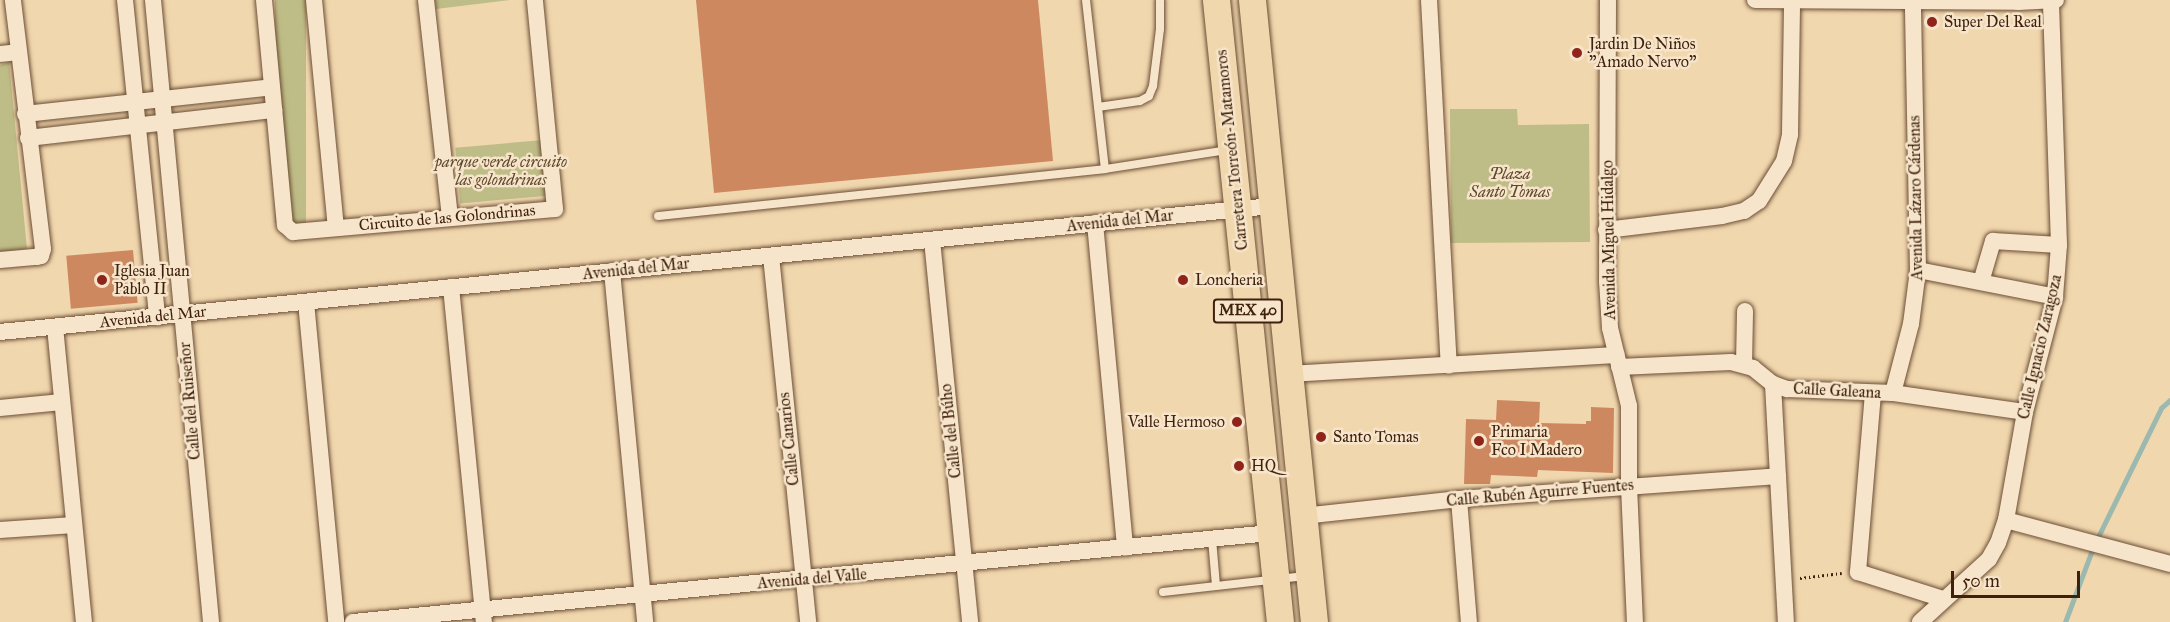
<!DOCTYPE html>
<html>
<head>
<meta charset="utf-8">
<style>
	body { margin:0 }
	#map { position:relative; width:2170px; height:622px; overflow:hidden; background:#f1d7ae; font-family:"IM FELL Great Primer",serif }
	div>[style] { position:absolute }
	.green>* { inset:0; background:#bfbd87; transform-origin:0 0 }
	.stream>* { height:5px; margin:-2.5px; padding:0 2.5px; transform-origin:2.5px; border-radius:2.5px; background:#9bb9af }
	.building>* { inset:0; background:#cd8860; transform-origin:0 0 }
	.path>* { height:3px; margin-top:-1.5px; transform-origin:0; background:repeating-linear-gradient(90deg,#3f200d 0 1.5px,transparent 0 4.5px) }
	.roads { filter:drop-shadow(0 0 2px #6c4e35) drop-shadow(0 0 2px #6c4e35) }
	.service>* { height:8px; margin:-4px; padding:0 4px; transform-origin:4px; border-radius:4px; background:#f6e5ca }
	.minor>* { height:16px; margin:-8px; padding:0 8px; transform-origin:8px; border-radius:8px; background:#f6e5ca }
	.trunk>* { height:27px; margin:-13.5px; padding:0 13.5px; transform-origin:13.5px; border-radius:13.5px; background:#f1d7ae }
	.dots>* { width:16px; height:16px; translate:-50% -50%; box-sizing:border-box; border:3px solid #f6e5ca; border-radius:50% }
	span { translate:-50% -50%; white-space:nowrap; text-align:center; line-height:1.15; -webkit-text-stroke:5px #f6e5ca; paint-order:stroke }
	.shield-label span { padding:2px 4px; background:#f6e5ca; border:2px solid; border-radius:4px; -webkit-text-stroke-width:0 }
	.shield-label { font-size:15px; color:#3f200d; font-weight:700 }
	.poi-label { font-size:16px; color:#3f200d }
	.left { translate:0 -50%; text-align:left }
	.right { translate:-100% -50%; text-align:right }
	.street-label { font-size:16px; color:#3f200d }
	.park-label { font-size:16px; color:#5f472c; font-style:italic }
	.scale { position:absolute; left:1951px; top:571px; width:129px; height:27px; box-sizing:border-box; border:3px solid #3f200d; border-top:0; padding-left:8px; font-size:18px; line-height:21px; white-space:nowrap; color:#3f200d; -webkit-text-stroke:4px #f6e5ca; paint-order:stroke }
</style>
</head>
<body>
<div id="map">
	<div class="green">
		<div style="left:275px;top:0;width:31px;height:223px"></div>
		<div style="clip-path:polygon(435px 0,510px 0,436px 9px)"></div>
		<div style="clip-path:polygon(9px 62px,27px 249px,0 253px,0 65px)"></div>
		<div style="clip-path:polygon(1450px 109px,1517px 109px,1518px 125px,1589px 124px,1590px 242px,1451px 243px)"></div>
		<div style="left:543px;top:140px;width:56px;height:88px;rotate:85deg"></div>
	</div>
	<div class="stream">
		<div style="left:2065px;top:622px;width:82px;rotate:-69.4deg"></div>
		<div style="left:2094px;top:545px;width:153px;rotate:-63.9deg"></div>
		<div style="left:2161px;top:408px;width:12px;rotate:-42deg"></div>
	</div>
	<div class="building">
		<div style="clip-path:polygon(696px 0,1038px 0,1053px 161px,714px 193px)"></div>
		<div style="left:133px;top:250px;width:53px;height:67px;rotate:85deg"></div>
		<div style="clip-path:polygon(1497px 400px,1540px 402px,1539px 423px,1586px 424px,1586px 421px,1591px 421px,1591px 407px,1614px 408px,1613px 473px,1538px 470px,1537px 477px,1491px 475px,1490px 484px,1464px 484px,1466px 419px,1496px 420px)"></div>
	</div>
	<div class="path">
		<div style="left:1800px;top:578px;width:42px;rotate:-6.8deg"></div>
	</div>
	<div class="roads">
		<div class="service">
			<div style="left:1086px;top:0;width:170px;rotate:83.6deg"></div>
			<div style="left:1098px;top:107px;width:42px;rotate:-8.1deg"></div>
			<div style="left:1140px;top:101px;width:10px;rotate:-29deg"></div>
			<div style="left:1149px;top:96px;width:11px;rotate:-68deg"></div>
			<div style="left:1153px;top:86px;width:57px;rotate:-83deg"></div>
			<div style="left:1160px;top:29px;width:29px;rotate:-90deg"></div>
			<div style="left:658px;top:216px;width:449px;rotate:-6deg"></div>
			<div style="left:1105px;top:169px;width:124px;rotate:-8.8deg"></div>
			<div style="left:1212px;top:539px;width:47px;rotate:85.1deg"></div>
			<div style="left:1163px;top:592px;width:143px;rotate:-6.4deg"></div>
		</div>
		<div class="minor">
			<div style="left:125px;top:0;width:319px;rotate:84.2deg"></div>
			<div style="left:153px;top:0;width:625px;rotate:84.67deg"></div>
			<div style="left:264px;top:0;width:226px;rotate:84.7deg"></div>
			<div style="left:285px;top:225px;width:11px;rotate:41deg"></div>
			<div style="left:293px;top:232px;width:263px;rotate:-5deg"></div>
			<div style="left:555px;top:209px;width:210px;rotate:-95.5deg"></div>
			<div style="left:314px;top:0;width:229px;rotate:84.5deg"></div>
			<div style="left:426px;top:0;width:219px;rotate:83.7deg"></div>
			<div style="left:1429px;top:0;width:366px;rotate:86.9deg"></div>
			<div style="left:1608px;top:0;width:281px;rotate:90.2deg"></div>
			<div style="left:1607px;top:281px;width:47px;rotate:86.3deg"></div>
			<div style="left:1610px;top:328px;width:80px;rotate:76.3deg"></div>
			<div style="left:1629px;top:406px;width:80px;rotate:90deg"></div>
			<div style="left:1629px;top:486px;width:136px;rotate:87.5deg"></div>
			<div style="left:1755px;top:0;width:263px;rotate:0.4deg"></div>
			<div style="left:2018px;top:2px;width:38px;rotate:-3deg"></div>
			<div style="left:0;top:54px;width:18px;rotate:-6deg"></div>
			<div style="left:25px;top:114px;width:248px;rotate:-6.2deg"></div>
			<div style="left:28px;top:138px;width:248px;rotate:-6.5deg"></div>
			<div style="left:1095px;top:223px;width:326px;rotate:84.7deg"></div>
			<div style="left:1606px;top:230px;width:117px;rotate:-6.9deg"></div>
			<div style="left:1722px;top:216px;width:23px;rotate:-13deg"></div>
			<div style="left:1744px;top:211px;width:18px;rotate:-34deg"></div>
			<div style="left:1759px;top:201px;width:47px;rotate:-58deg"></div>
			<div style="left:1784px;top:161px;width:28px;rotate:-77deg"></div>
			<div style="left:1790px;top:134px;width:133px;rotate:-89.1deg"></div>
			<div style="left:932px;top:240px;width:384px;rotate:84.3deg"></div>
			<div style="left:771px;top:256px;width:368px;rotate:84.2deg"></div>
			<div style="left:0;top:260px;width:37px;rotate:-5deg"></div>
			<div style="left:37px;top:257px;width:4px;rotate:-14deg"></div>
			<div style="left:41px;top:256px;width:7px;rotate:-74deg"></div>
			<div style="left:43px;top:249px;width:251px;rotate:-96.9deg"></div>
			<div style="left:1918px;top:270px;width:140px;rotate:11.1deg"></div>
			<div style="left:612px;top:271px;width:353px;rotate:84.6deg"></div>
			<div style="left:1981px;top:282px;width:43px;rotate:-73.7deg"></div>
			<div style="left:1993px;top:241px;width:66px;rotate:3.5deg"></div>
			<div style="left:451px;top:287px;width:337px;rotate:84.4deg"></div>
			<div style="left:306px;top:302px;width:321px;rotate:84.6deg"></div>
			<div style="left:55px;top:327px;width:296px;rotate:84.4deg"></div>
			<div style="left:0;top:332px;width:1278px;rotate:-5.66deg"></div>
			<div style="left:1744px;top:365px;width:54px;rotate:-88.9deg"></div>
			<div style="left:1619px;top:367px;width:112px;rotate:-2.6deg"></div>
			<div style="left:1731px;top:362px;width:23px;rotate:15deg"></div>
			<div style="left:1753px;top:368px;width:26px;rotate:39deg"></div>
			<div style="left:1773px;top:384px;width:15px;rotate:20deg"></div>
			<div style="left:1787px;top:389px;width:106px;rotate:2.2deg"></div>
			<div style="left:1893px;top:393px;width:133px;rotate:8.2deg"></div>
			<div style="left:1288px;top:374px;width:329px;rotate:-3.3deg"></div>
			<div style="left:1773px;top:384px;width:238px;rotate:86.9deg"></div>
			<div style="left:1873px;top:393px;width:180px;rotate:94.8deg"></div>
			<div style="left:1858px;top:572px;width:89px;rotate:17.6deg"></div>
			<div style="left:1893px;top:393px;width:71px;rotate:-75.4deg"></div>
			<div style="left:1911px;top:324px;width:54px;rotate:-82.6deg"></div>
			<div style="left:1918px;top:270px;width:270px;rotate:-91.1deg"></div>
			<div style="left:0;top:408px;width:62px;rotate:-5.5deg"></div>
			<div style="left:1459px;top:499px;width:123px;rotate:85.4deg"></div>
			<div style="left:1303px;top:516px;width:157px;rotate:-6.2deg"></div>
			<div style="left:1459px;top:499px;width:320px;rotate:-4.1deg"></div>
			<div style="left:2006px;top:520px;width:170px;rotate:15deg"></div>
			<div style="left:0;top:530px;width:74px;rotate:-3.9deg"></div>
			<div style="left:353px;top:622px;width:922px;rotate:-5.54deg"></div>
			<div style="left:1920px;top:622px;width:93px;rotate:-42.4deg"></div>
			<div style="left:1989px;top:559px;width:18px;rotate:-61deg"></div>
			<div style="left:1998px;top:543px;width:24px;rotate:-71deg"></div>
			<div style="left:2006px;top:520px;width:110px;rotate:-80deg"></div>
			<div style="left:2025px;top:412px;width:119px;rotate:-75.4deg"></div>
			<div style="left:2055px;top:297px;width:52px;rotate:-85.6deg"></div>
			<div style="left:2059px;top:245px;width:245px;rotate:-91.9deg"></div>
		</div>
		<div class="trunk">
			<div style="left:1216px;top:0;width:625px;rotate:84.13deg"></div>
			<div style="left:1252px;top:0;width:625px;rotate:84.31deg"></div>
		</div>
	</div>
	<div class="dots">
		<div style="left:1932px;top:22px;background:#8f2418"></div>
		<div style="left:1577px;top:53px;background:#8f2418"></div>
		<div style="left:102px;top:280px;background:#8f2418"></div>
		<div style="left:1183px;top:280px;background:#8f2418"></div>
		<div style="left:1237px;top:422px;background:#8f2418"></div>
		<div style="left:1321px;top:437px;background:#8f2418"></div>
		<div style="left:1479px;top:441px;background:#8f2418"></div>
		<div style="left:1239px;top:466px;background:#8f2418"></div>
	</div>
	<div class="shield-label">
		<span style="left:1248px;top:311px">MEX 40</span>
	</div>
	<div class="poi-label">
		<span class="left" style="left:1944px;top:22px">Super Del Real</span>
		<span class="left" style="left:1589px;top:53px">Jardin De Niños<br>"Amado Nervo"</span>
		<span class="left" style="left:114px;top:280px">Iglesia Juan<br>Pablo II</span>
		<span class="left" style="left:1195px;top:280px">Loncheria</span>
		<span class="right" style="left:1225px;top:422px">Valle Hermoso</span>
		<span class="left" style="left:1491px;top:441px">Primaria<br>Fco I Madero</span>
		<span class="left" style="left:1333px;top:437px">Santo Tomas</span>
		<span class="left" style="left:1251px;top:466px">HQ</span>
	</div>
	<div class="street-label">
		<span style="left:1232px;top:150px;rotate:-96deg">Carretera Torreón-Matamoros</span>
		<span style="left:1916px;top:198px;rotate:-91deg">Avenida Lázaro Cárdenas</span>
		<span style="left:447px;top:218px;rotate:-5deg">Circuito de las Golondrinas</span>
		<span style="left:1120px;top:221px;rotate:-6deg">Avenida del Mar</span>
		<span style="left:1609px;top:240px;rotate:-91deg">Avenida Miguel Hidalgo</span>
		<span style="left:636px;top:269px;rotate:-6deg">Avenida del Mar</span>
		<span style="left:153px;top:317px;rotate:-6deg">Avenida del Mar</span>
		<span style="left:2040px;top:347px;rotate:-77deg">Calle Ignacio Zaragoza</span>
		<span style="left:1837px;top:391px;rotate:3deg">Calle Galeana</span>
		<span style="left:190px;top:401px;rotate:-95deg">Calle del Ruiseñor</span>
		<span style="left:951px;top:431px;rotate:-96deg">Calle del Búho</span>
		<span style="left:789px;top:439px;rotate:-96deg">Calle Canarios</span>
		<span style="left:1540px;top:493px;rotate:-5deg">Calle Rubén Aguirre Fuentes</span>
		<span style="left:812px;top:579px;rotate:-5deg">Avenida del Valle</span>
	</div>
	<div class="park-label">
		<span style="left:501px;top:171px">parque verde circuito<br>las golondrinas</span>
		<span style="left:1510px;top:183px">Plaza<br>Santo Tomas</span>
	</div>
	<div class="scale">50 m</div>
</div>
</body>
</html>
